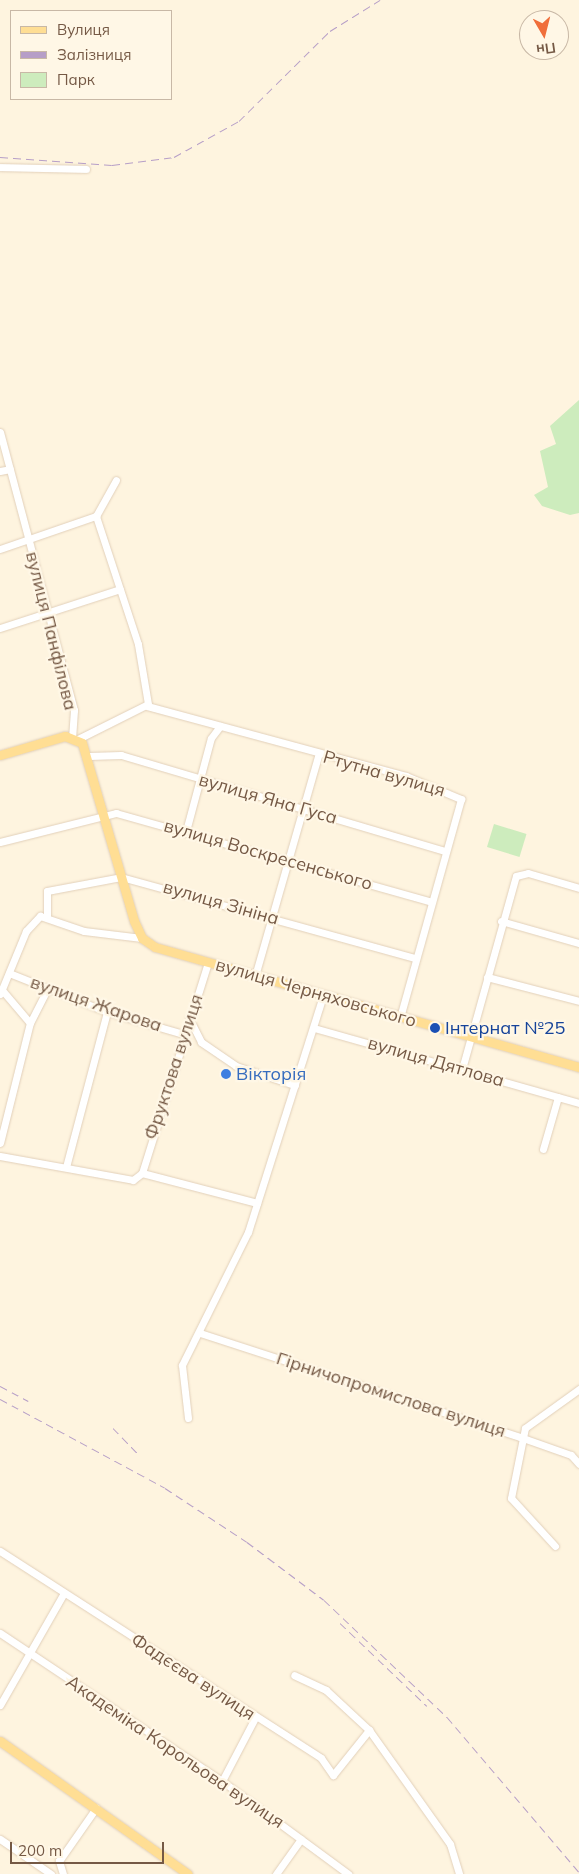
<!DOCTYPE html>
<html>
<head>
<meta charset="utf-8">
<style>
	body { margin:0 }
	#map { position:relative; width:579px; height:1874px; overflow:hidden; background:#fef4df; font-family:Mulish,sans-serif }
	div>[style] { position:absolute }
	.green>* { inset:0; background:#cdecbd; transform-origin:0 0 }
	.roads { filter:drop-shadow(0 0 1px #e2d0ba) drop-shadow(0 0 1px #e2d0ba) }
	.minor>* { height:7px; margin:-3.5px; padding:0 3.5px; transform-origin:3.5px; border-radius:3.5px; background:#fff }
	.major>* { height:9px; margin:-4.5px; padding:0 4.5px; transform-origin:4.5px; border-radius:4.5px; background:#ffde94 }
	.rail>* { height:1px; margin-top:-0.5px; transform-origin:0; background:repeating-linear-gradient(90deg,#b69ec7 0 8px,transparent 0 13px) }
	.dots>* { width:14px; height:14px; translate:-50% -50%; box-sizing:border-box; border:2px solid #fff7e6; border-radius:50% }
	span { translate:-50% -50%; white-space:nowrap; text-align:center; line-height:1.15; -webkit-text-stroke:4.5px #fff7e6; paint-order:stroke }
	.street-label { font-size:18px; color:#755945 }
	.transit-label { font-size:18px; color:#164399 }
	.left { translate:0 -50%; text-align:left }
	.shop-label { font-size:18px; color:#366cbe }
	.legend { position:absolute; left:10px; top:10px; width:162px; height:90px; box-sizing:border-box; background:#fff7e6; border:1px solid #c8b8a6; margin:0; padding:6px 9px; list-style:none; font-size:15px; color:#755945 }
	.legend li { display:flex; align-items:center; gap:10px; height:25px }
	.legend b { width:25px; border:1px solid #c8b8a6 }
	.north { position:absolute; left:519px; top:10px; width:50px; height:50px; box-sizing:border-box; background:#fff7e6; border:1px solid #c8b8a6; border-radius:50%; rotate:172deg; font-size:14px; font-weight:700; line-height:20px; text-align:center; color:#755945 }
	.north::after { content:''; display:block; margin:auto; width:18px; height:22px; background:#f06f3b; clip-path:polygon(50% 0,100% 100%,50% 72%,0 100%) }
	.scale { position:absolute; left:10px; top:1842px; width:154px; height:22px; box-sizing:border-box; border:2px solid #755945; border-top:0; padding-left:6px; font-size:15px; line-height:18px; white-space:nowrap; color:#755945; -webkit-text-stroke:4px #fff7e6; paint-order:stroke }
</style>
</head>
<body>
<div id="map">
	<div class="green">
		<div style="clip-path:polygon(579px 400px,579px 513px,570px 515px,542px 506px,534px 495px,548px 487px,540px 451px,556px 444px,550px 426px)"></div>
		<div style="left:494px;top:824px;width:34px;height:24px;rotate:17deg"></div>
	</div>
	<div class="roads">
		<div class="minor">
			<div style="left:0;top:167px;width:86px;rotate:1.3deg"></div>
			<div style="left:0;top:432px;width:288px;rotate:75.1deg"></div>
			<div style="left:74px;top:710px;width:26px;rotate:94deg"></div>
			<div style="left:0;top:471px;width:10px;rotate:-11deg"></div>
			<div style="left:96px;top:516px;width:41px;rotate:-60.9deg"></div>
			<div style="left:0;top:549px;width:102px;rotate:-19deg"></div>
			<div style="left:0;top:628px;width:126px;rotate:-18deg"></div>
			<div style="left:147px;top:706px;width:268px;rotate:15.1deg"></div>
			<div style="left:406px;top:776px;width:60px;rotate:22.7deg"></div>
			<div style="left:461px;top:799px;width:226px;rotate:105.6deg"></div>
			<div style="left:78px;top:739px;width:78px;rotate:-26.6deg"></div>
			<div style="left:148px;top:704px;width:61px;rotate:-99.5deg"></div>
			<div style="left:138px;top:644px;width:135px;rotate:-108.2deg"></div>
			<div style="left:89px;top:756px;width:32px;rotate:-2deg"></div>
			<div style="left:121px;top:755px;width:339px;rotate:16.5deg"></div>
			<div style="left:186px;top:831px;width:96px;rotate:-75deg"></div>
			<div style="left:211px;top:738px;width:15px;rotate:-53deg"></div>
			<div style="left:0;top:842px;width:120px;rotate:-14deg"></div>
			<div style="left:116px;top:813px;width:328px;rotate:15.7deg"></div>
			<div style="left:47px;top:916px;width:25px;rotate:-90deg"></div>
			<div style="left:47px;top:891px;width:75px;rotate:-10.7deg"></div>
			<div style="left:121px;top:877px;width:306px;rotate:15.4deg"></div>
			<div style="left:501px;top:921px;width:81px;rotate:15.8deg"></div>
			<div style="left:9px;top:973px;width:105px;rotate:21.7deg"></div>
			<div style="left:107px;top:1012px;width:79px;rotate:16.1deg"></div>
			<div style="left:255px;top:976px;width:229px;rotate:-74deg"></div>
			<div style="left:487px;top:977px;width:95px;rotate:14.6deg"></div>
			<div style="left:2px;top:990px;width:43px;rotate:49.7deg"></div>
			<div style="left:0;top:994px;width:68px;rotate:-67.6deg"></div>
			<div style="left:26px;top:931px;width:21px;rotate:-47deg"></div>
			<div style="left:40px;top:916px;width:46px;rotate:18.8deg"></div>
			<div style="left:84px;top:931px;width:58px;rotate:6.9deg"></div>
			<div style="left:189px;top:1018px;width:27px;rotate:63deg"></div>
			<div style="left:201px;top:1042px;width:42px;rotate:34.4deg"></div>
			<div style="left:236px;top:1066px;width:62px;rotate:17.9deg"></div>
			<div style="left:314px;top:1028px;width:275px;rotate:15.8deg"></div>
			<div style="left:462px;top:1069px;width:200px;rotate:-74.4deg"></div>
			<div style="left:516px;top:876px;width:12px;rotate:-14deg"></div>
			<div style="left:528px;top:873px;width:53px;rotate:16.4deg"></div>
			<div style="left:0;top:1143px;width:124px;rotate:-76deg"></div>
			<div style="left:30px;top:1023px;width:37px;rotate:-63deg"></div>
			<div style="left:543px;top:1149px;width:54px;rotate:-73.9deg"></div>
			<div style="left:0;top:1156px;width:135px;rotate:10.2deg"></div>
			<div style="left:133px;top:1180px;width:11px;rotate:-38deg"></div>
			<div style="left:142px;top:1173px;width:119px;rotate:14.6deg"></div>
			<div style="left:66px;top:1167px;width:160px;rotate:-75.2deg"></div>
			<div style="left:142px;top:1173px;width:221px;rotate:-72.6deg"></div>
			<div style="left:200px;top:1333px;width:336px;rotate:18deg"></div>
			<div style="left:520px;top:1437px;width:54px;rotate:19.4deg"></div>
			<div style="left:571px;top:1455px;width:12px;rotate:48deg"></div>
			<div style="left:188px;top:1418px;width:53px;rotate:-96.5deg"></div>
			<div style="left:182px;top:1365px;width:148px;rotate:-63.6deg"></div>
			<div style="left:248px;top:1232px;width:249px;rotate:-72.4deg"></div>
			<div style="left:555px;top:1546px;width:65px;rotate:-132.5deg"></div>
			<div style="left:511px;top:1498px;width:71px;rotate:-78.7deg"></div>
			<div style="left:525px;top:1428px;width:67px;rotate:-35.8deg"></div>
			<div style="left:0;top:1551px;width:382px;rotate:32.8deg"></div>
			<div style="left:321px;top:1758px;width:21px;rotate:55deg"></div>
			<div style="left:333px;top:1775px;width:58px;rotate:-51.3deg"></div>
			<div style="left:369px;top:1730px;width:59px;rotate:-137.1deg"></div>
			<div style="left:326px;top:1690px;width:35px;rotate:-155deg"></div>
			<div style="left:0;top:1633px;width:267px;rotate:33.7deg"></div>
			<div style="left:222px;top:1781px;width:157px;rotate:36.4deg"></div>
			<div style="left:0;top:1705px;width:129px;rotate:-60.3deg"></div>
			<div style="left:369px;top:1730px;width:140px;rotate:54.6deg"></div>
			<div style="left:450px;top:1844px;width:31px;rotate:73deg"></div>
			<div style="left:222px;top:1781px;width:71px;rotate:-62.4deg"></div>
			<div style="left:0;top:1839px;width:62px;rotate:34.5deg"></div>
			<div style="left:63px;top:1874px;width:14px;rotate:-107deg"></div>
			<div style="left:59px;top:1861px;width:65px;rotate:-55.1deg"></div>
			<div style="left:276px;top:1874px;width:43px;rotate:-54.5deg"></div>
		</div>
		<div class="major">
			<div style="left:0;top:755px;width:68px;rotate:-16.3deg"></div>
			<div style="left:65px;top:736px;width:18px;rotate:22deg"></div>
			<div style="left:82px;top:743px;width:185px;rotate:73.7deg"></div>
			<div style="left:134px;top:921px;width:19px;rotate:65deg"></div>
			<div style="left:142px;top:938px;width:16px;rotate:35deg"></div>
			<div style="left:155px;top:947px;width:441px;rotate:15.8deg"></div>
			<div style="left:0;top:1741px;width:230px;rotate:35.3deg"></div>
		</div>
	</div>
	<div class="rail">
		<div style="left:0;top:157px;width:112px;rotate:4.1deg"></div>
		<div style="left:112px;top:165px;width:63px;rotate:-7.4deg"></div>
		<div style="left:174px;top:157px;width:74px;rotate:-29deg"></div>
		<div style="left:239px;top:121px;width:128px;rotate:-44.7deg"></div>
		<div style="left:330px;top:31px;width:59px;rotate:-31.8deg"></div>
		<div style="left:0;top:1386px;width:32px;rotate:28deg"></div>
		<div style="left:0;top:1399px;width:187px;rotate:28.3deg"></div>
		<div style="left:165px;top:1488px;width:98px;rotate:33.4deg"></div>
		<div style="left:247px;top:1542px;width:96px;rotate:37deg"></div>
		<div style="left:324px;top:1600px;width:170px;rotate:43.6deg"></div>
		<div style="left:447px;top:1717px;width:204px;rotate:49.6deg"></div>
		<div style="left:113px;top:1428px;width:36px;rotate:46deg"></div>
		<div style="left:340px;top:1623px;width:120px;rotate:43.7deg"></div>
	</div>
	<div class="dots">
		<div style="left:435px;top:1028px;background:#1a4fb4"></div>
		<div style="left:226px;top:1074px;background:#3f7fe0"></div>
	</div>
	<div class="street-label">
		<span style="left:51px;top:631px;rotate:76deg">вулиця Панфілова</span>
		<span style="left:384px;top:774px;rotate:16deg">Ртутна вулиця</span>
		<span style="left:268px;top:799px;rotate:16deg">вулиця Яна Гуса</span>
		<span style="left:268px;top:855px;rotate:16deg">вулиця Воскресенського</span>
		<span style="left:221px;top:903px;rotate:16deg">вулиця Зініна</span>
		<span style="left:316px;top:993px;rotate:16deg">вулиця Черняховського</span>
		<span style="left:96px;top:1004px;rotate:19deg">вулиця Жарова</span>
		<span style="left:436px;top:1062px;rotate:16deg">вулиця Дятлова</span>
		<span style="left:174px;top:1067px;rotate:-72deg">Фруктова вулиця</span>
		<span style="left:391px;top:1395px;rotate:18deg">Гірничопромислова вулиця</span>
		<span style="left:193px;top:1677px;rotate:33deg">Фадєєва вулиця</span>
		<span style="left:175px;top:1752px;rotate:34deg">Академіка Корольова вулиця</span>
	</div>
	<div class="transit-label">
		<span class="left" style="left:445px;top:1028px">Інтернат №25</span>
	</div>
	<div class="shop-label">
		<span class="left" style="left:236px;top:1074px">Вікторія</span>
	</div>
	<ul class="legend">
	<li><b style="height:6px;background:#ffde94"></b>Вулиця</li>
	<li><b style="height:6px;background:#b69ec7"></b>Залізниця</li>
	<li><b style="height:14px;background:#cdecbd"></b>Парк</li>
	</ul>
	<div class="north">Пн</div>
	<div class="scale">200 m</div>
</div>
</body>
</html>
